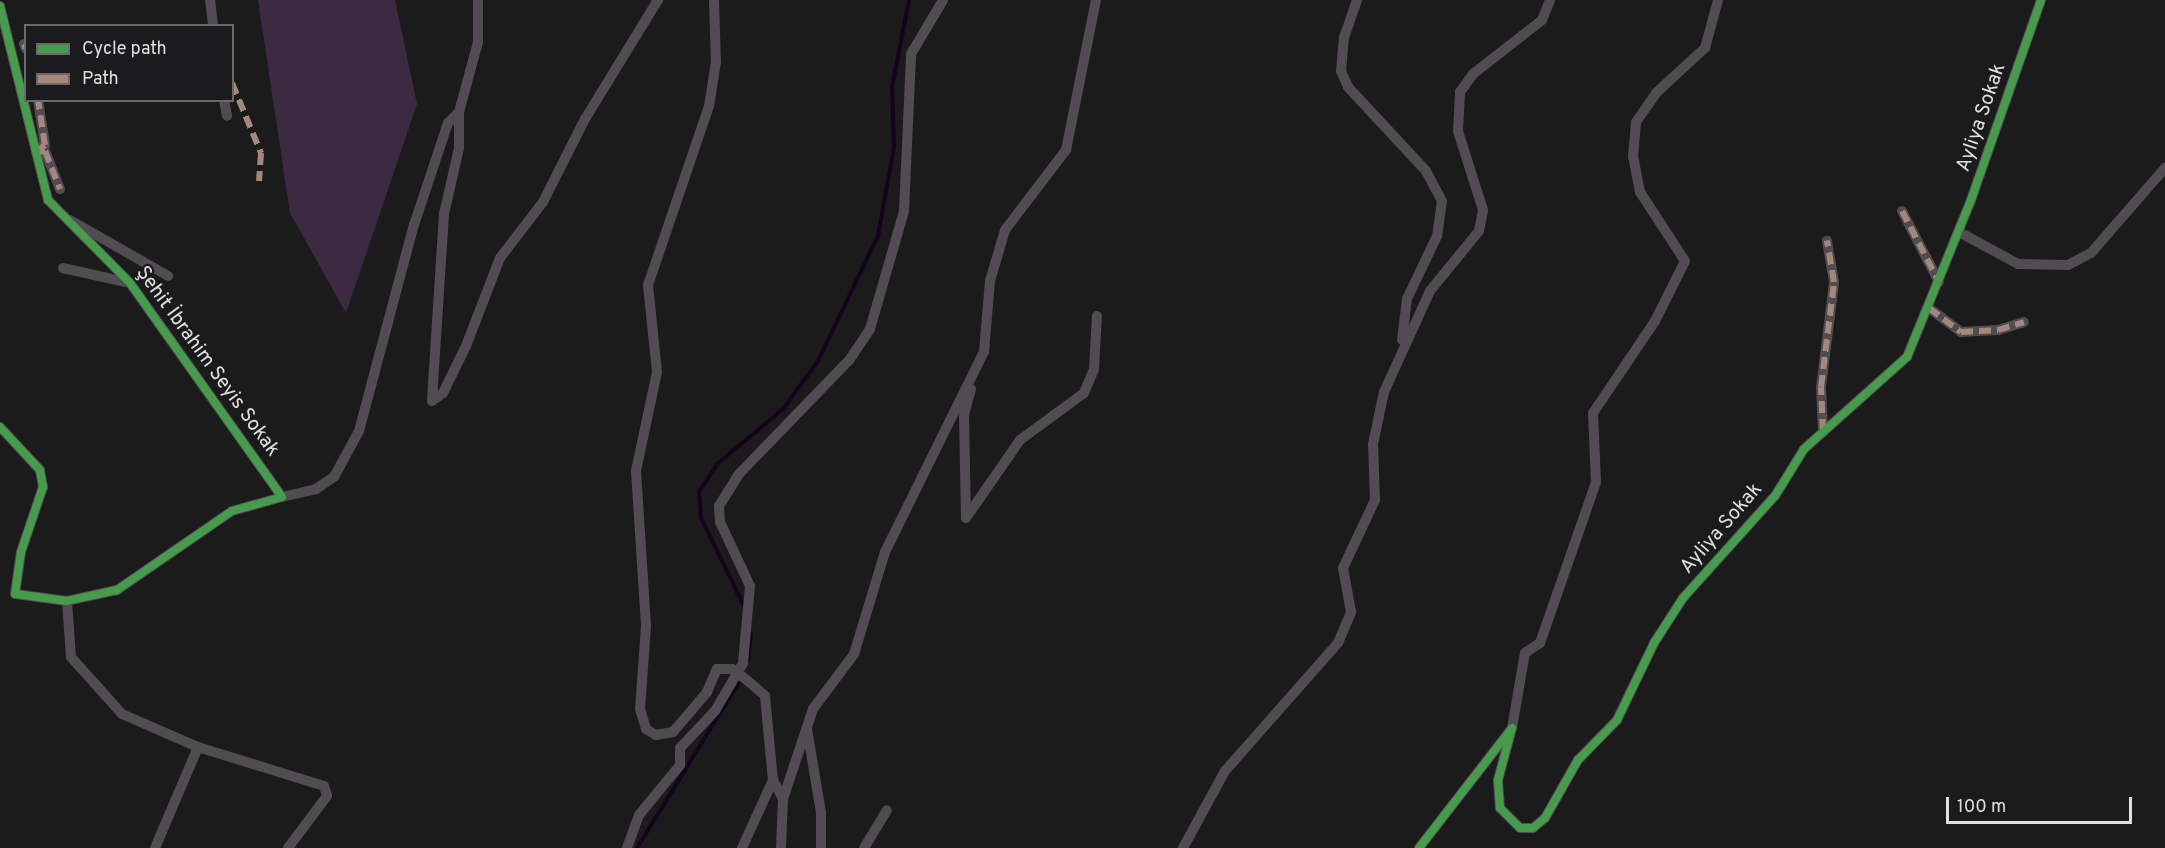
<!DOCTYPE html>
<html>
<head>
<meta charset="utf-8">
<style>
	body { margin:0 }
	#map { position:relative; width:2165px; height:848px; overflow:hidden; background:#1b1b1b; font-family:Overpass,sans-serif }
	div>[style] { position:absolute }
	.green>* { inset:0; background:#3c2a43 }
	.stream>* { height:4px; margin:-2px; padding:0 2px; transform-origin:2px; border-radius:2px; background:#15021c }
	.street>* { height:10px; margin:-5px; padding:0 5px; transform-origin:5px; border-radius:5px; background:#514b52 }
	.street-bridge>* { height:10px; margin:-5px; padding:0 5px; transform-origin:5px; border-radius:5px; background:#514b52 }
	.quiet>* { height:6px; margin-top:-3px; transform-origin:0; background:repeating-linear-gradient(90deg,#a5887d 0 12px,transparent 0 18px) }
	.cycleway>* { height:8px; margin:-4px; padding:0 4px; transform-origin:4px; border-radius:4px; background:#469c4c }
	span { translate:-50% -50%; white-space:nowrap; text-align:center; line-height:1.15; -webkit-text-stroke:4.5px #1b1a1c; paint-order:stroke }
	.street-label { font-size:20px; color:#e0dfe0 }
	.legend { position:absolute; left:24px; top:24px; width:210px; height:78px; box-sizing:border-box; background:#1b1a1c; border:2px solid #6a696a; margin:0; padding:8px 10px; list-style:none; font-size:18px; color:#e0dfe0 }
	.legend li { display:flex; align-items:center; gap:12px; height:30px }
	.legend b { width:30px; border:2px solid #6a696a }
	.scale { position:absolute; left:1946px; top:797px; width:186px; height:27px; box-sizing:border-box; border:3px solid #e0dfe0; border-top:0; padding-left:8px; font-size:18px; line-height:21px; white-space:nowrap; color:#e0dfe0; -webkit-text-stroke:4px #1b1a1c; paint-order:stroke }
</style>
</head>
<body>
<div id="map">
	<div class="green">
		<div style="clip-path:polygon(258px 0,395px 0,417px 104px,346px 313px,290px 213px)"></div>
	</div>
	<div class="stream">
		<div style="left:744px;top:606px;width:98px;rotate:-116deg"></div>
		<div style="left:701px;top:518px;width:26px;rotate:-94deg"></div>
		<div style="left:699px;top:492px;width:33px;rotate:-57deg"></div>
		<div style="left:717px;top:464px;width:86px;rotate:-39.8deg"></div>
		<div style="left:783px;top:409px;width:59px;rotate:-53.9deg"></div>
		<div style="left:818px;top:361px;width:139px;rotate:-64.4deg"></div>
		<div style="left:878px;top:236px;width:90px;rotate:-79.8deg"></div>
		<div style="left:894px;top:147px;width:60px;rotate:-91.9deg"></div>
		<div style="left:892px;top:87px;width:89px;rotate:-78.9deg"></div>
		<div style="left:748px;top:661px;width:28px;rotate:-84deg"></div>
		<div style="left:637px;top:848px;width:198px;rotate:-58.4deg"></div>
	</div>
	<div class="street">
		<div style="left:210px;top:0;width:26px;rotate:83deg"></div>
		<div style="left:478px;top:0;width:42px;rotate:90deg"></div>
		<div style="left:478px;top:42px;width:73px;rotate:105.2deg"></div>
		<div style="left:459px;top:112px;width:36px;rotate:90deg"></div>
		<div style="left:459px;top:148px;width:68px;rotate:102.8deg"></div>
		<div style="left:444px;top:214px;width:187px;rotate:93.7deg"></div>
		<div style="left:432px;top:401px;width:14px;rotate:-36deg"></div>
		<div style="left:443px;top:393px;width:52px;rotate:-63.9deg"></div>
		<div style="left:466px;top:346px;width:94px;rotate:-68.9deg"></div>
		<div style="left:500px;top:258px;width:71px;rotate:-52.5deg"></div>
		<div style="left:543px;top:202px;width:93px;rotate:-63.2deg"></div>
		<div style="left:585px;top:119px;width:140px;rotate:-58.5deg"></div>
		<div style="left:714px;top:0;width:62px;rotate:88.2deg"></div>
		<div style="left:716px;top:62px;width:45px;rotate:99deg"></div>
		<div style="left:709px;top:106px;width:189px;rotate:108.8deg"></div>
		<div style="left:648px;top:285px;width:87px;rotate:84.1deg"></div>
		<div style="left:657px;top:372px;width:101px;rotate:102deg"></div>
		<div style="left:636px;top:471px;width:155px;rotate:86.3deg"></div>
		<div style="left:646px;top:626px;width:83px;rotate:94.1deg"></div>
		<div style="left:640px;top:709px;width:21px;rotate:73deg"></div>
		<div style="left:646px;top:729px;width:12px;rotate:31deg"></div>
		<div style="left:656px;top:735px;width:17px;rotate:-10deg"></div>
		<div style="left:673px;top:732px;width:52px;rotate:-49.6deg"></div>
		<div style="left:707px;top:692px;width:25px;rotate:-67deg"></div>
		<div style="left:717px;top:669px;width:15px"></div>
		<div style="left:1357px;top:0;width:39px;rotate:109deg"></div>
		<div style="left:1344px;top:37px;width:34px;rotate:95deg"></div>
		<div style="left:1341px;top:71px;width:17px;rotate:66deg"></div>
		<div style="left:1348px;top:87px;width:115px;rotate:47.1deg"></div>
		<div style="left:1426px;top:171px;width:34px;rotate:62deg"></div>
		<div style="left:1442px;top:201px;width:35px;rotate:98deg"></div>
		<div style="left:1437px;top:236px;width:70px;rotate:115.5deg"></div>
		<div style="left:1407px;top:299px;width:41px;rotate:97deg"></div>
		<div style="left:0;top:6px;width:200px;rotate:76.1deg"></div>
		<div style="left:48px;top:200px;width:117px;rotate:45.3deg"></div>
		<div style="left:130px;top:283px;width:262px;rotate:54.6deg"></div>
		<div style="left:282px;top:497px;width:52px;rotate:164.4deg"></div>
		<div style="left:232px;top:511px;width:140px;rotate:145.5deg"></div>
		<div style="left:117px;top:590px;width:51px;rotate:167.6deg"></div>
		<div style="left:67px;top:601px;width:52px;rotate:-172.3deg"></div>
		<div style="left:15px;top:594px;width:42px;rotate:-81.9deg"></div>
		<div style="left:21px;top:552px;width:69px;rotate:-71.3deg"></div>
		<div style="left:43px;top:487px;width:17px;rotate:-100deg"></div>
		<div style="left:40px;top:470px;width:59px;rotate:-132.9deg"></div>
		<div style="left:24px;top:44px;width:5px;rotate:68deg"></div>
		<div style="left:224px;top:100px;width:16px;rotate:79deg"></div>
		<div style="left:36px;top:151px;width:9px"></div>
		<div style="left:45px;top:151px;width:41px;rotate:68.5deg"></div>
		<div style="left:36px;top:152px;width:11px;rotate:-38deg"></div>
		<div style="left:45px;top:145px;width:46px;rotate:-98.8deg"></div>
		<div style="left:1902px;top:211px;width:80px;rotate:62.5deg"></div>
		<div style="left:70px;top:220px;width:113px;rotate:29.7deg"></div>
		<div style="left:1959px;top:232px;width:67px;rotate:28.5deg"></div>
		<div style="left:2018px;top:264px;width:50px;rotate:1.1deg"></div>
		<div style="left:2068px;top:265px;width:26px;rotate:-28deg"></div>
		<div style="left:2091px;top:253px;width:113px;rotate:-49deg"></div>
		<div style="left:63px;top:268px;width:69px;rotate:12.6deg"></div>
		<div style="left:1929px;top:308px;width:40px;rotate:37deg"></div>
		<div style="left:1961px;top:332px;width:37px;rotate:-3deg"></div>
		<div style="left:1998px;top:330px;width:27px;rotate:-17deg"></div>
		<div style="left:971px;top:389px;width:27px;rotate:105deg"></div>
		<div style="left:964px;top:415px;width:103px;rotate:88.9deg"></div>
		<div style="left:966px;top:518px;width:95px;rotate:-55.3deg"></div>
		<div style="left:1020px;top:440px;width:79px;rotate:-36.3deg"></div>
		<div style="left:1084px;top:393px;width:26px;rotate:-67deg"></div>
		<div style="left:1094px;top:369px;width:53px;rotate:-86.8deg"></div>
		<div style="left:1823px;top:431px;width:44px;rotate:-92.6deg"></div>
		<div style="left:1821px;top:387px;width:106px;rotate:-82.9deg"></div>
		<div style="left:1834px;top:282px;width:42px;rotate:-99.7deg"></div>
		<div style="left:282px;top:497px;width:35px;rotate:-13deg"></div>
		<div style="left:316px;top:489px;width:22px;rotate:-34deg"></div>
		<div style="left:334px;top:477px;width:52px;rotate:-61.5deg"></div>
		<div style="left:359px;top:431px;width:213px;rotate:-75.1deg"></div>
		<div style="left:414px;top:225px;width:108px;rotate:-71.6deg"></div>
		<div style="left:448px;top:123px;width:16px;rotate:-45deg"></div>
		<div style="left:67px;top:601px;width:56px;rotate:85.9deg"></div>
		<div style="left:71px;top:657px;width:76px;rotate:48.2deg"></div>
		<div style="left:122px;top:714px;width:83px;rotate:23.5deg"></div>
		<div style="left:198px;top:747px;width:132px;rotate:17.2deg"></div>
		<div style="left:324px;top:786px;width:10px;rotate:73deg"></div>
		<div style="left:327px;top:796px;width:65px;rotate:126.9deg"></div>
		<div style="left:748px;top:681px;width:23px;rotate:41deg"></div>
		<div style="left:765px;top:696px;width:84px;rotate:84.6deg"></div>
		<div style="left:773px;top:780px;width:21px;rotate:62deg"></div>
		<div style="left:1512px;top:728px;width:76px;rotate:-80.2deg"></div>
		<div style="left:1525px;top:653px;width:18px;rotate:-34deg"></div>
		<div style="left:1540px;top:643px;width:170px;rotate:-70.8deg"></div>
		<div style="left:1596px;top:482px;width:69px;rotate:-92.5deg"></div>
		<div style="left:1593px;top:413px;width:111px;rotate:-56deg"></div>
		<div style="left:1655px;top:321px;width:67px;rotate:-63.4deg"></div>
		<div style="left:1685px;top:261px;width:82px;rotate:-123.1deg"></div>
		<div style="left:1640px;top:192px;width:36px;rotate:-101deg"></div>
		<div style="left:1633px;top:157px;width:35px;rotate:-85deg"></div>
		<div style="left:1636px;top:122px;width:35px;rotate:-55deg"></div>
		<div style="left:1656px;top:93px;width:67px;rotate:-42.6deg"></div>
		<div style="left:1705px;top:48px;width:50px;rotate:-74.8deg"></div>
		<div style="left:807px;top:729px;width:85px;rotate:80.5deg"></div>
		<div style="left:821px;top:813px;width:35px;rotate:90deg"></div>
		<div style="left:155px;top:848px;width:110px;rotate:-66.9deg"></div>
		<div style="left:627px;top:848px;width:35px;rotate:-70deg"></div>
		<div style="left:639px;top:815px;width:65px;rotate:-50.6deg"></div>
		<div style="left:680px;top:765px;width:17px;rotate:-90deg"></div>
		<div style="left:680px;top:748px;width:51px;rotate:-46.6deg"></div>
		<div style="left:715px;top:711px;width:56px;rotate:-59.7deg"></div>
		<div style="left:743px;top:663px;width:77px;rotate:-84.8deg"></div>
		<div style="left:750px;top:586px;width:71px;rotate:-115.1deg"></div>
		<div style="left:720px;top:522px;width:16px;rotate:-94deg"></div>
		<div style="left:719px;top:506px;width:38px;rotate:-58deg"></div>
		<div style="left:739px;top:474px;width:160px;rotate:-46deg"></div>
		<div style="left:850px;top:359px;width:36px;rotate:-56deg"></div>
		<div style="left:870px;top:329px;width:123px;rotate:-73.9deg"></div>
		<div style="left:904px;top:211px;width:157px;rotate:-87.4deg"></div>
		<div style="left:911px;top:54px;width:63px;rotate:-59.3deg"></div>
		<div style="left:742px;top:848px;width:75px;rotate:-65.5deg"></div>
		<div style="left:781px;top:848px;width:49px;rotate:-87.7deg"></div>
		<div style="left:783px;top:799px;width:95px;rotate:-71.6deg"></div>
		<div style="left:813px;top:709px;width:69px;rotate:-53.3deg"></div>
		<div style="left:854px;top:654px;width:107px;rotate:-73.1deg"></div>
		<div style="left:885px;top:552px;width:223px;rotate:-63.7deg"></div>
		<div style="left:984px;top:352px;width:71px;rotate:-85.2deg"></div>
		<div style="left:990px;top:281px;width:53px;rotate:-73.6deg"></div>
		<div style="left:1005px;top:230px;width:101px;rotate:-52.7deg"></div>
		<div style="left:1066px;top:150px;width:153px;rotate:-78.7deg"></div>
		<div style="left:864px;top:848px;width:44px;rotate:-58.8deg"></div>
		<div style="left:1183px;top:848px;width:88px;rotate:-61.4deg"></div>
		<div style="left:1225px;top:771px;width:171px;rotate:-48.6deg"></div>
		<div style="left:1338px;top:643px;width:34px;rotate:-67deg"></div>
		<div style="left:1351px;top:612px;width:45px;rotate:-100.3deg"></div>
		<div style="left:1343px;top:568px;width:75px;rotate:-64.8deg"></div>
		<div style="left:1375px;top:500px;width:56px;rotate:-92deg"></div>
		<div style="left:1373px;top:444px;width:53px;rotate:-78.1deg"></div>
		<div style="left:1384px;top:392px;width:111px;rotate:-65.5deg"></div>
		<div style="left:1430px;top:291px;width:77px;rotate:-50.8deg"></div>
		<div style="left:1479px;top:231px;width:21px;rotate:-79deg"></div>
		<div style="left:1483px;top:210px;width:83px;rotate:-107.6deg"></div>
		<div style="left:1458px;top:131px;width:39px;rotate:-87deg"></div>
		<div style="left:1460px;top:92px;width:22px;rotate:-54deg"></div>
		<div style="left:1473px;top:74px;width:88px;rotate:-38deg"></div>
		<div style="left:1542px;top:20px;width:22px;rotate:-68deg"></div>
		<div style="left:1419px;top:848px;width:152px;rotate:-52.2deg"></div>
		<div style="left:1512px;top:728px;width:54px;rotate:105.1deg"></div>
		<div style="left:1498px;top:780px;width:28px;rotate:86deg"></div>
		<div style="left:1500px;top:808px;width:28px;rotate:45deg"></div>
		<div style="left:1520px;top:828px;width:13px"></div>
		<div style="left:1533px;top:828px;width:16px;rotate:-40deg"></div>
		<div style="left:1545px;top:818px;width:67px;rotate:-60.4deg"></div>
		<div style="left:1578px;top:760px;width:56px;rotate:-45.7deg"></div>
		<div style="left:1617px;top:720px;width:85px;rotate:-64.3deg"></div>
		<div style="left:1654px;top:643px;width:54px;rotate:-57.2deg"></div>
		<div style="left:1683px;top:598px;width:137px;rotate:-48deg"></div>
		<div style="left:1775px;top:496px;width:55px;rotate:-58.3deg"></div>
		<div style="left:1804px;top:449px;width:138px;rotate:-41.8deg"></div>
		<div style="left:1907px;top:357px;width:170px;rotate:-67.8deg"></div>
		<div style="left:1971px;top:200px;width:212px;rotate:-70.7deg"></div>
	</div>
	<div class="street-bridge">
		<div style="left:732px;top:669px;width:20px;rotate:37deg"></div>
	</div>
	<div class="quiet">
		<div style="left:24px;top:44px;width:5px;rotate:68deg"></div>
		<div style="left:232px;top:83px;width:76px;rotate:67.5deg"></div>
		<div style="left:261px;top:153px;width:28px;rotate:94deg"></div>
		<div style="left:36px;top:152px;width:11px;rotate:-38deg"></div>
		<div style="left:45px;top:145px;width:46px;rotate:-98.8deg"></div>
		<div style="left:36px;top:152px;width:9px;rotate:-6deg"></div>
		<div style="left:45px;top:151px;width:41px;rotate:68.5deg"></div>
		<div style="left:1902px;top:211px;width:80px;rotate:62.5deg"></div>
		<div style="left:1929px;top:308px;width:40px;rotate:37deg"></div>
		<div style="left:1961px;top:332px;width:37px;rotate:-3deg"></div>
		<div style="left:1998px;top:330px;width:27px;rotate:-17deg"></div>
		<div style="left:1823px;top:431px;width:44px;rotate:-92.6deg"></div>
		<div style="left:1821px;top:387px;width:106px;rotate:-82.9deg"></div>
		<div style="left:1834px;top:282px;width:42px;rotate:-99.7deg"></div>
	</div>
	<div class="cycleway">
		<div style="left:0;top:6px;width:200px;rotate:76.1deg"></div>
		<div style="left:48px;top:200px;width:117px;rotate:45.3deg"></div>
		<div style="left:130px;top:283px;width:262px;rotate:54.6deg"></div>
		<div style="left:282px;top:497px;width:52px;rotate:164.4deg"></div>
		<div style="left:232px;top:511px;width:140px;rotate:145.5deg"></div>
		<div style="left:117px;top:590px;width:51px;rotate:167.6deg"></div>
		<div style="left:67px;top:601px;width:52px;rotate:-172.3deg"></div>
		<div style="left:15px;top:594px;width:42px;rotate:-81.9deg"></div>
		<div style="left:21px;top:552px;width:69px;rotate:-71.3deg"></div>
		<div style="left:43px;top:487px;width:17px;rotate:-100deg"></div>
		<div style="left:40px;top:470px;width:59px;rotate:-132.9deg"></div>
		<div style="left:1419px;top:848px;width:152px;rotate:-52.2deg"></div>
		<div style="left:1512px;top:728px;width:54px;rotate:105.1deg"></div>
		<div style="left:1498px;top:780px;width:28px;rotate:86deg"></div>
		<div style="left:1500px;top:808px;width:28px;rotate:45deg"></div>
		<div style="left:1520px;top:828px;width:13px"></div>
		<div style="left:1533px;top:828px;width:16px;rotate:-40deg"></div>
		<div style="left:1545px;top:818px;width:67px;rotate:-60.4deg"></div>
		<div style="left:1578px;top:760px;width:56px;rotate:-45.7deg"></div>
		<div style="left:1617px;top:720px;width:85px;rotate:-64.3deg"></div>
		<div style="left:1654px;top:643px;width:54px;rotate:-57.2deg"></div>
		<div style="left:1683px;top:598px;width:137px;rotate:-48deg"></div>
		<div style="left:1775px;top:496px;width:55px;rotate:-58.3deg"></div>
		<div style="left:1804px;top:449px;width:138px;rotate:-41.8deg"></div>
		<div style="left:1907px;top:357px;width:170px;rotate:-67.8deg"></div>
		<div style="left:1971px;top:200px;width:212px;rotate:-70.7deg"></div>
	</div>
	<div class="street-label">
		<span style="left:1982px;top:118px;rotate:-71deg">Ayliya Sokak</span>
		<span style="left:207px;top:362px;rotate:54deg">Şehit İbrahim Seyis Sokak</span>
		<span style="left:1722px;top:529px;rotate:-49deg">Ayliya Sokak</span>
	</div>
	<ul class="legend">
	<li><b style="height:8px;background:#469c4c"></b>Cycle path</li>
	<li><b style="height:8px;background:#a5887d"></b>Path</li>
	</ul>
	<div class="scale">100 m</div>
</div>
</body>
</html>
